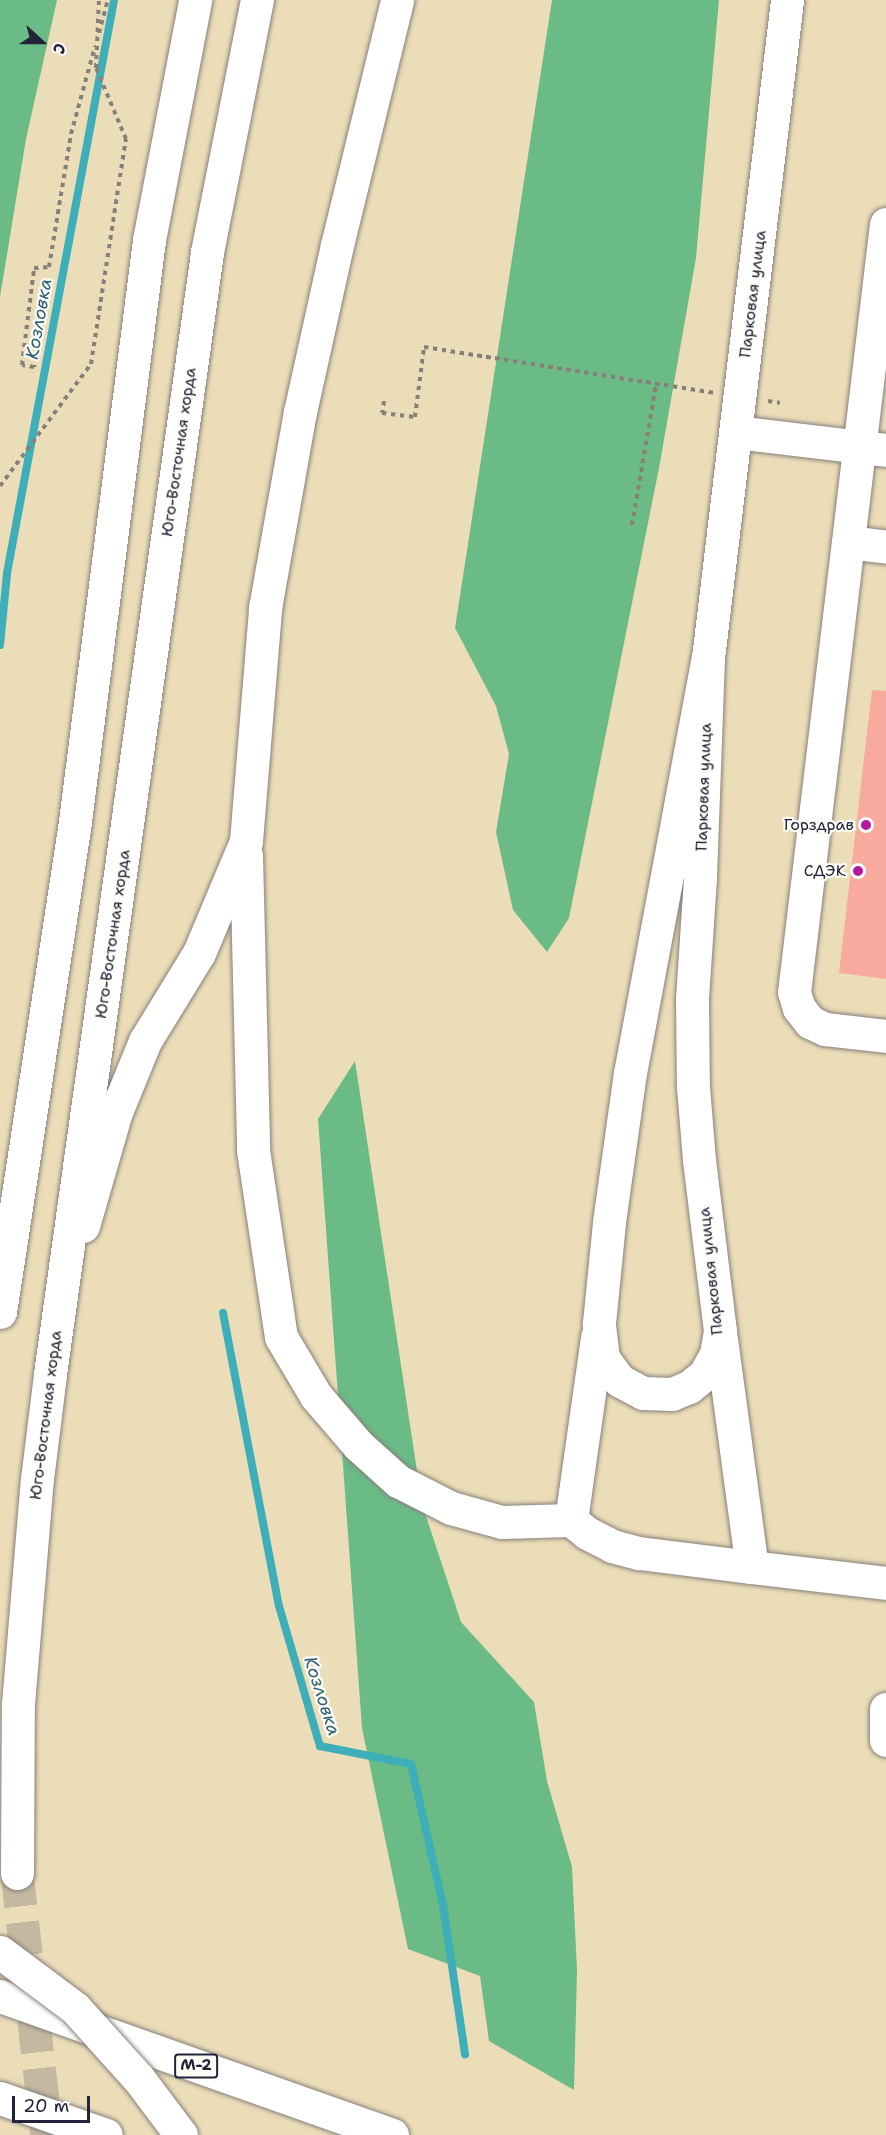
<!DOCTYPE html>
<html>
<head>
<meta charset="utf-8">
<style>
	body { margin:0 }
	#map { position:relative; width:886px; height:2135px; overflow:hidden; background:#ecddb9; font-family:"Shantell Sans",sans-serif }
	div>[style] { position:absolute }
	.forest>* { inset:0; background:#6abb86 }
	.stream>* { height:8px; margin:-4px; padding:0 4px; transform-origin:4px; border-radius:4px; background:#3eaeb9 }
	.building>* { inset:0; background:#f7aa9d }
	.major-tunnel>* { height:33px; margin-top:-16.5px; transform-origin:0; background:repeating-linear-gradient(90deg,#c4b8a0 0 33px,transparent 0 49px) }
	.path>* { height:4px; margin-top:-2px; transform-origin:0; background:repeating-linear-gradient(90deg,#87807a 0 4.5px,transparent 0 9px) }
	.roads { filter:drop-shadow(0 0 2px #87807a) drop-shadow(0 0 2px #87807a) }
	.minor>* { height:33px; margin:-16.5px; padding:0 16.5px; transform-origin:16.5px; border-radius:16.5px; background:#fff }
	.major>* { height:33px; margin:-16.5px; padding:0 16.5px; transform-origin:16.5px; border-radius:16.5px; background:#fff }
	.highway>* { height:33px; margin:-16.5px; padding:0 16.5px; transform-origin:16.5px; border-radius:16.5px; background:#fff }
	.bridges { filter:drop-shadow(0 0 2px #87807a) drop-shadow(0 0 2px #87807a) }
	.major-bridge>* { height:33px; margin:-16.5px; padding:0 16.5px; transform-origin:16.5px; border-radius:16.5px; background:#fff }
	.dots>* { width:16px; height:16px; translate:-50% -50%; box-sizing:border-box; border:3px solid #fdfcf7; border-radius:50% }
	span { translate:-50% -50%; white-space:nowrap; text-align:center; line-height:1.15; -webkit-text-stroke:4.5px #fdfcf7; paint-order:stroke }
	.shield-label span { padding:2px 4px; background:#fdfcf7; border:2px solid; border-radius:4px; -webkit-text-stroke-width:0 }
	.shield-label { font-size:15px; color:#22223b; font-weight:700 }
	.street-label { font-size:16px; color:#22223b }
	.poi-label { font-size:16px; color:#22223b }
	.right { translate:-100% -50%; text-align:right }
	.water-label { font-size:18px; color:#2f6174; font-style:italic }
	.north { position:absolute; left:12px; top:12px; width:60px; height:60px; -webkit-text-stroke:4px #fdfcf7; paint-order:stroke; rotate:111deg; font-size:16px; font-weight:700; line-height:24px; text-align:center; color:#22223b }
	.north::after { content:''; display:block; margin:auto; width:21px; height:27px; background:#22223b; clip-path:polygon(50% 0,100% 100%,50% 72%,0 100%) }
	.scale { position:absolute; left:12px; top:2096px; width:78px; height:27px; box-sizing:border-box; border:3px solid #22223b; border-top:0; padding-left:8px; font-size:18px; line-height:21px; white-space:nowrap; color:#22223b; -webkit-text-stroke:4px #fdfcf7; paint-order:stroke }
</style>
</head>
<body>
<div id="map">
	<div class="forest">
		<div style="clip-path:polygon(0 0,57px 0,26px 139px,0 297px)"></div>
		<div style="clip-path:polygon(552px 0,719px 0,696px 258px,659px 468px,569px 918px,547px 952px,513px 910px,496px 832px,509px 754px,496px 706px,455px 628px)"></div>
		<div style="clip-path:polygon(355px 1061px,422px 1504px,461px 1622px,534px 1702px,547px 1781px,572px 1867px,577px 1971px,574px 2090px,489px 2041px,480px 1976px,408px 1949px,362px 1728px,318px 1119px)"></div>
	</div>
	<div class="stream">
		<div style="left:0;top:645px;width:72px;rotate:-84.4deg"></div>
		<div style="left:7px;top:573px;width:583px;rotate:-79.42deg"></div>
		<div style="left:223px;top:1313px;width:298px;rotate:79.2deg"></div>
		<div style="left:279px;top:1606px;width:146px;rotate:73.7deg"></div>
		<div style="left:320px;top:1746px;width:93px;rotate:11.2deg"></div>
		<div style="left:411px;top:1764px;width:145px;rotate:77.2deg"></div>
		<div style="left:443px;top:1905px;width:151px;rotate:81.6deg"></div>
	</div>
	<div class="building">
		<div style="clip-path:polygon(872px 690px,886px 691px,886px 979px,839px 973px)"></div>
	</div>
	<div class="major-tunnel">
		<div style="left:17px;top:1873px;width:264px;rotate:83.5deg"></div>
	</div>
	<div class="path">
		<div style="left:99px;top:33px;width:34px;rotate:-75deg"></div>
		<div style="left:36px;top:356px;width:11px;rotate:100deg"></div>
		<div style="left:34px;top:367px;width:12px;rotate:-171deg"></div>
		<div style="left:22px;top:365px;width:98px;rotate:-82.9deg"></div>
		<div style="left:34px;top:268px;width:15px;rotate:-4deg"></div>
		<div style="left:49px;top:267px;width:135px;rotate:-80.6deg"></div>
		<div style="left:71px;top:134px;width:91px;rotate:-74.7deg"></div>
		<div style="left:384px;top:401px;width:12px;rotate:99deg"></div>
		<div style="left:382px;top:413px;width:33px;rotate:7deg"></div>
		<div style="left:415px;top:417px;width:71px;rotate:-82.7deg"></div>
		<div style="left:424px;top:347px;width:293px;rotate:9deg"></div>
		<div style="left:768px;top:401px;width:12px;rotate:9deg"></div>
		<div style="left:0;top:486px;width:152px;rotate:-53.3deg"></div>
		<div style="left:91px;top:364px;width:228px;rotate:-81.2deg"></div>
		<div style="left:126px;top:139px;width:77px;rotate:-112.9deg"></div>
		<div style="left:96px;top:68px;width:68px;rotate:-87.5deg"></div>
		<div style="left:632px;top:525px;width:143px;rotate:-80.3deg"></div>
	</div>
	<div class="roads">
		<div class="minor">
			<div style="left:886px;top:224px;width:773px;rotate:96.83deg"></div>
			<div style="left:794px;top:992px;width:17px;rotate:73deg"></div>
			<div style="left:799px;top:1008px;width:18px;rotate:52deg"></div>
			<div style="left:810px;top:1022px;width:17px;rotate:25deg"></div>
			<div style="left:825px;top:1029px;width:61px;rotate:6.5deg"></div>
			<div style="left:736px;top:432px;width:151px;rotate:6.8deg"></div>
			<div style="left:848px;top:542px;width:38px;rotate:7deg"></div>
			<div style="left:708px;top:658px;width:220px;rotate:92.1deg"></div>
			<div style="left:700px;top:878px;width:120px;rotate:93.8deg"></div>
			<div style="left:692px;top:998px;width:89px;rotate:89.4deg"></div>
			<div style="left:693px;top:1087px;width:73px;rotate:85.3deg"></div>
			<div style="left:699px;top:1160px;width:172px;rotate:83deg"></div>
			<div style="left:720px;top:1331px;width:23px;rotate:100deg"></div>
			<div style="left:716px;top:1354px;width:23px;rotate:119deg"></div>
			<div style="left:705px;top:1374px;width:21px;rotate:141deg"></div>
			<div style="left:689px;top:1387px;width:18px;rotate:158deg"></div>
			<div style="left:672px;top:1394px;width:29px;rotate:-178deg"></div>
			<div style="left:643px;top:1393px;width:27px;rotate:-152deg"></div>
			<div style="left:619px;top:1380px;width:27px;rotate:-126deg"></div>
			<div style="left:603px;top:1358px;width:35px;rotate:-97deg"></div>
			<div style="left:599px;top:1323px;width:101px;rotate:-84.3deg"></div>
			<div style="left:609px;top:1222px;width:150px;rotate:-82deg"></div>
			<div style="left:630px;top:1073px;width:422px;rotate:-79.4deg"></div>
			<div style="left:708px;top:658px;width:663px;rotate:-83.15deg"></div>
			<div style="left:246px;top:855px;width:295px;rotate:88.6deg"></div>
			<div style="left:253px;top:1150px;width:189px;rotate:81.5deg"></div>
			<div style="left:281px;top:1337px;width:69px;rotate:59.3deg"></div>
			<div style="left:316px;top:1396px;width:65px;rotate:49.4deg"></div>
			<div style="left:358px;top:1445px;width:54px;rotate:42deg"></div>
			<div style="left:398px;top:1481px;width:59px;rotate:27deg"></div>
			<div style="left:451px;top:1508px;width:53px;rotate:15.4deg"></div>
			<div style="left:502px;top:1522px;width:69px;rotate:-1.7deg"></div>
			<div style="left:571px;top:1520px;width:21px;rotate:39deg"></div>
			<div style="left:587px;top:1533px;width:28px;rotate:27deg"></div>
			<div style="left:612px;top:1546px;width:28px;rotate:15deg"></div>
			<div style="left:639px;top:1553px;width:114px;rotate:7.1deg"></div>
			<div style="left:83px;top:1226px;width:119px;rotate:-73.9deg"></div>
			<div style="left:116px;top:1112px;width:77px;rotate:-67.8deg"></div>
			<div style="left:145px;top:1041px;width:103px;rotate:-58.5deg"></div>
			<div style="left:199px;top:953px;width:121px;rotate:-67.2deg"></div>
			<div style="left:246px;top:841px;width:234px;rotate:-85.3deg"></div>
			<div style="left:265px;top:608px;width:199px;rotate:-79.9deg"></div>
			<div style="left:300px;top:412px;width:171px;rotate:-77.5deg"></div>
			<div style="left:337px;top:245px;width:252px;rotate:-76.2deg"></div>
			<div style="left:721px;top:1339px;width:230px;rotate:82.3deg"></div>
			<div style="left:752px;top:1567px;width:135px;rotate:6.8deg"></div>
			<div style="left:571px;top:1520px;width:185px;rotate:-81.9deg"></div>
			<div style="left:886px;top:1709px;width:31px;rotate:90deg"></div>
		</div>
		<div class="major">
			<div style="left:0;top:1312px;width:489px;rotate:-81.3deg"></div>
			<div style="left:74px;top:829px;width:594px;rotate:-82.74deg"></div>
			<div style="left:149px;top:240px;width:244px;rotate:-79.1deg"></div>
			<div style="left:17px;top:1873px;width:169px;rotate:-89.7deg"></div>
			<div style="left:18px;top:1704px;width:226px;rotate:-85.2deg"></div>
			<div style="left:37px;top:1479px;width:106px;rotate:-82.9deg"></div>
			<div style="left:50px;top:1374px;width:1133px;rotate:-82.03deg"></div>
			<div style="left:207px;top:252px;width:257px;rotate:-78.8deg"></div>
		</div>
		<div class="highway">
			<div style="left:0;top:1996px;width:416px;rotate:19.5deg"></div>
			<div style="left:0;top:2098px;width:112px;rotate:19.2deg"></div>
		</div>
	</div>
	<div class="bridges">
		<div class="major-bridge">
			<div style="left:0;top:1952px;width:94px;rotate:36.7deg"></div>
			<div style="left:75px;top:2008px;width:96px;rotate:48deg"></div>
			<div style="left:139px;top:2079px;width:70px;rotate:53.1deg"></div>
		</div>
	</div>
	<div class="dots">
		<div style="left:866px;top:825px;background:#b5179e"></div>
		<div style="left:858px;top:871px;background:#b5179e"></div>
	</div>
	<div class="shield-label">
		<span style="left:196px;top:2066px">М-2</span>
	</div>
	<div class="street-label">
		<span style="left:753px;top:294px;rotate:-83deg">Парковая улица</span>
		<span style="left:179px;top:452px;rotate:-82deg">Юго-Восточная хорда</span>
		<span style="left:704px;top:787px;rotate:-88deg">Парковая улица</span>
		<span style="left:113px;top:934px;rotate:-82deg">Юго-Восточная хорда</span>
		<span style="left:711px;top:1271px;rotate:-96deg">Парковая улица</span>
		<span style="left:46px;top:1415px;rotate:-83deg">Юго-Восточная хорда</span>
	</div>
	<div class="poi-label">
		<span class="right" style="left:854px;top:825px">Горздрав</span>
		<span class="right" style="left:846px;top:871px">СДЭК</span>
	</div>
	<div class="water-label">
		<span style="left:39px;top:319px;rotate:-80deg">Козловка</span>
		<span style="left:322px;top:1696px;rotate:72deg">Козловка</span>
	</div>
	<div class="north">С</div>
	<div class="scale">20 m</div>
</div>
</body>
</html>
